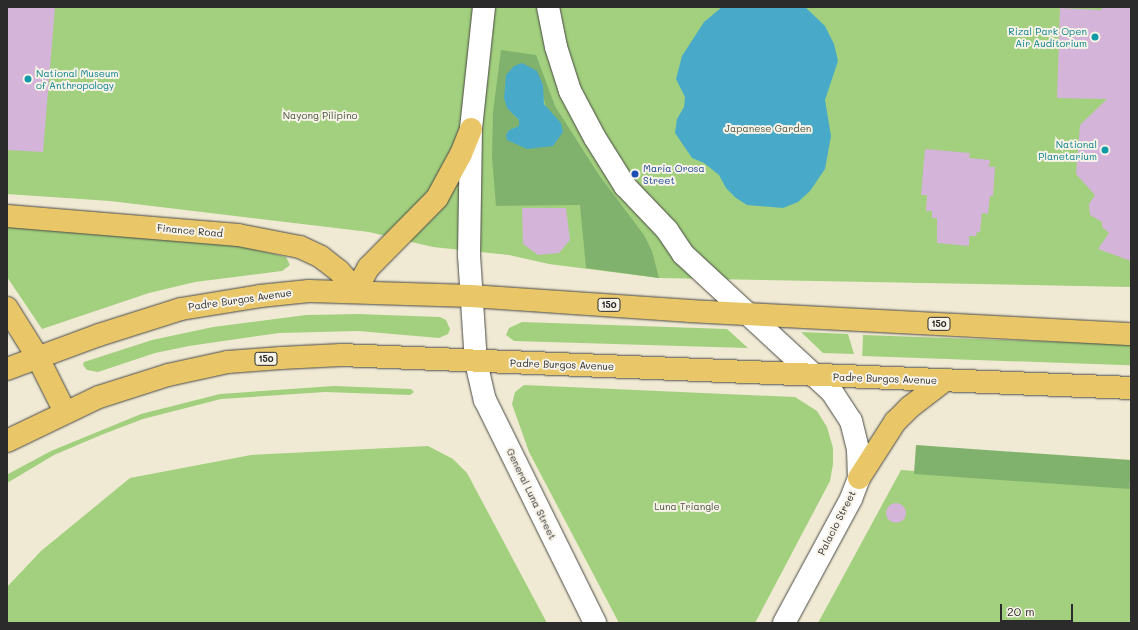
<!DOCTYPE html>
<html>
<head>
<meta charset="utf-8">
<style>
	body { margin:0 }
	#map { position:relative; width:1138px; height:630px; overflow:hidden; background:#f0ead4; font-family:Mali,sans-serif }
	div>[style] { position:absolute }
	.green>* { inset:0; background:#a2d07e; transform-origin:0 0 }
	.forest>* { inset:0; background:#81b26d; transform-origin:0 0 }
	.water>* { inset:0; background:#48aac8 }
	.building>* { inset:0; background:#d4b4d8 }
	.round { border-radius:50% }
	.roads { filter:drop-shadow(0 0 1px #494844) drop-shadow(0 0 1px #494844) }
	.minor>* { height:22px; margin:-11px; padding:0 11px; transform-origin:11px; border-radius:11px; background:#fff }
	.major>* { height:22px; margin:-11px; padding:0 11px; transform-origin:11px; border-radius:11px; background:#e9c769 }
	.dots>* { width:11px; height:11px; translate:-50% -50%; box-sizing:border-box; border:2px solid #f7f3e8; border-radius:50% }
	span { translate:-50% -50%; white-space:nowrap; text-align:center; line-height:1.15; -webkit-text-stroke:4px #f7f3e8; paint-order:stroke }
	.shield-label span { padding:1px 3px; background:#f7f3e8; border:1px solid; border-radius:3px; -webkit-text-stroke-width:0 }
	.shield-label { font-size:9px; color:#2b2b2b; font-weight:700 }
	.culture-label { font-size:10px; color:#0d838f }
	.right { translate:-100% -50%; text-align:right }
	.left { translate:0 -50%; text-align:left }
	.park-label { font-size:10px; color:#495440 }
	.transit-label { font-size:10px; color:#164399 }
	.street-label { font-size:10px; color:#2b2b2b }
	.frame { position:absolute; inset:0; border:8px solid #2b2b2b; pointer-events:none }
	.scale { position:absolute; left:1000px; top:604px; width:73px; height:18px; box-sizing:border-box; border:2px solid #2b2b2b; border-top:0; padding-left:5px; font-size:12px; line-height:14px; white-space:nowrap; color:#2b2b2b; -webkit-text-stroke:3px #f7f3e8; paint-order:stroke }
</style>
</head>
<body>
<div id="map">
	<div class="green">
		<div style="clip-path:polygon(7px 7px,1131px 7px,1131px 287px,659px 278px,549px 264px,509px 255px,433px 247px,369px 232px,110px 201px,7px 194px)"></div>
		<div style="clip-path:polygon(7px 221px,227px 243px,286px 257px,290px 265px,282px 271px,195px 282px,149px 293px,42px 329px,7px 277px)"></div>
		<div style="clip-path:polygon(358px 314px,440px 317px,446px 320px,450px 329px,448px 334px,439px 338px,358px 331px,279px 333px,189px 346px,155px 353px,98px 372px,87px 370px,83px 365px,84px 362px,152px 340px,213px 327px,306px 315px)"></div>
		<div style="clip-path:polygon(522px 322px,727px 329px,748px 348px,514px 341px,506px 335px,509px 328px)"></div>
		<div style="clip-path:polygon(801px 332px,848px 334px,854px 354px,823px 353px)"></div>
		<div style="left:863px;top:335px;width:268px;height:21px;rotate:2deg"></div>
		<div style="clip-path:polygon(524px 385px,795px 397px,817px 411px,827px 427px,833px 448px,833px 464px,830px 481px,755px 623px,619px 623px,529px 452px,512px 404px,515px 392px)"></div>
		<div style="clip-path:polygon(334px 386px,411px 389px,414px 392px,410px 395px,325px 392px,221px 399px,143px 419px,101px 435px,54px 455px,7px 483px,8px 474px,51px 451px,141px 414px,220px 394px)"></div>
		<div style="clip-path:polygon(428px 446px,453px 459px,467px 473px,547px 623px,7px 623px,7px 587px,41px 551px,130px 478px,251px 455px)"></div>
		<div style="clip-path:polygon(901px 470px,1131px 486px,1131px 623px,818px 623px)"></div>
	</div>
	<div class="forest">
		<div style="clip-path:polygon(evenodd,501px 50px,536px 55px,555px 106px,599px 175px,644px 235px,652px 251px,659px 278px,586px 268px,580px 205px,496px 206px,492px 157px,493px 112px,501px 50px,543px 96px,547px 110px,554px 115px,506px 135px,509px 130px,519px 126px,519px 120px,514px 115px,543px 96px)"></div>
		<div style="left:916px;top:445px;width:216px;height:29px;rotate:4deg"></div>
	</div>
	<div class="water">
		<div style="clip-path:polygon(722px 7px,805px 7px,825px 26px,834px 44px,838px 61px,825px 100px,831px 136px,825px 169px,810px 191px,798px 202px,783px 208px,747px 205px,736px 198px,726px 188px,719px 175px,704px 163px,692px 158px,675px 133px,677px 119px,684px 107px,685px 97px,676px 79px,682px 56px,704px 22px)"></div>
		<div style="clip-path:polygon(522px 63px,537px 71px,543px 85px,544px 104px,561px 123px,563px 132px,553px 146px,527px 149px,507px 140px,506px 135px,509px 130px,519px 126px,519px 120px,507px 108px,504px 98px,506px 75px,514px 66px)"></div>
	</div>
	<div class="building">
		<div style="clip-path:polygon(7px 7px,55px 7px,43px 152px,7px 150px)"></div>
		<div style="clip-path:polygon(1103px 7px,1131px 7px,1131px 261px,1098px 249px,1109px 233px,1102px 227px,1102px 222px,1090px 215px,1089px 204px,1095px 195px,1076px 174px,1080px 125px,1107px 99px,1057px 98px,1060px 8px,1101px 10px)"></div>
		<div style="clip-path:polygon(925px 149px,970px 153px,969px 158px,990px 160px,989px 167px,995px 167px,993px 196px,990px 196px,988px 214px,982px 213px,980px 232px,977px 232px,976px 236px,969px 236px,969px 246px,937px 243px,937px 218px,932px 218px,932px 211px,926px 211px,927px 195px,921px 195px)"></div>
		<div style="clip-path:polygon(522px 208px,566px 208px,570px 240px,559px 253px,538px 255px,523px 244px)"></div>
		<div class="round" style="left:886px;top:503px;width:20px;height:20px"></div>
	</div>
	<div class="roads">
		<div class="minor">
			<div style="left:484px;top:7px;width:123px;rotate:96.1deg"></div>
			<div style="left:471px;top:129px;width:126px;rotate:90.9deg"></div>
			<div style="left:469px;top:255px;width:107px;rotate:86.3deg"></div>
			<div style="left:476px;top:362px;width:39px;rotate:77deg"></div>
			<div style="left:485px;top:400px;width:249px;rotate:63.7deg"></div>
			<div style="left:548px;top:7px;width:41px;rotate:78.7deg"></div>
			<div style="left:556px;top:47px;width:46px;rotate:72.3deg"></div>
			<div style="left:570px;top:91px;width:53px;rotate:62deg"></div>
			<div style="left:595px;top:138px;width:57px;rotate:58deg"></div>
			<div style="left:625px;top:186px;width:61px;rotate:46.3deg"></div>
			<div style="left:667px;top:230px;width:29px;rotate:56deg"></div>
			<div style="left:683px;top:254px;width:203px;rotate:42.8deg"></div>
			<div style="left:832px;top:392px;width:35px;rotate:57deg"></div>
			<div style="left:851px;top:421px;width:30px;rotate:76deg"></div>
			<div style="left:858px;top:450px;width:28px;rotate:88deg"></div>
			<div style="left:859px;top:478px;width:22px;rotate:111deg"></div>
			<div style="left:851px;top:499px;width:141px;rotate:118.4deg"></div>
		</div>
		<div class="major">
			<div style="left:7px;top:216px;width:232px;rotate:4.7deg"></div>
			<div style="left:238px;top:235px;width:63px;rotate:11deg"></div>
			<div style="left:300px;top:247px;width:23px;rotate:25deg"></div>
			<div style="left:321px;top:257px;width:23px;rotate:38deg"></div>
			<div style="left:339px;top:271px;width:25px;rotate:48deg"></div>
			<div style="left:356px;top:290px;width:26px;rotate:-61deg"></div>
			<div style="left:369px;top:267px;width:97px;rotate:-45.4deg"></div>
			<div style="left:437px;top:198px;width:50px;rotate:-61.4deg"></div>
			<div style="left:461px;top:154px;width:27px;rotate:-68deg"></div>
			<div style="left:7px;top:308px;width:57px;rotate:58deg"></div>
			<div style="left:37px;top:356px;width:63px;rotate:63.4deg"></div>
			<div style="left:7px;top:369px;width:98px;rotate:-20.3deg"></div>
			<div style="left:99px;top:335px;width:86px;rotate:-17.6deg"></div>
			<div style="left:181px;top:309px;width:80px;rotate:-9.3deg"></div>
			<div style="left:260px;top:296px;width:49px;rotate:-5.8deg"></div>
			<div style="left:309px;top:291px;width:162px;rotate:1.8deg"></div>
			<div style="left:471px;top:296px;width:220px;rotate:3.9deg"></div>
			<div style="left:690px;top:311px;width:442px;rotate:3deg"></div>
			<div style="left:7px;top:441px;width:102px;rotate:-25.6deg"></div>
			<div style="left:99px;top:397px;width:72px;rotate:-17.7deg"></div>
			<div style="left:168px;top:375px;width:61px;rotate:-12.2deg"></div>
			<div style="left:228px;top:362px;width:53px;rotate:-4.3deg"></div>
			<div style="left:281px;top:358px;width:60px;rotate:-2.9deg"></div>
			<div style="left:341px;top:355px;width:791px;rotate:2.39deg"></div>
			<div style="left:859px;top:478px;width:67px;rotate:-57.3deg"></div>
			<div style="left:895px;top:422px;width:21px;rotate:-45deg"></div>
			<div style="left:910px;top:407px;width:43px;rotate:-37.4deg"></div>
		</div>
	</div>
	<div class="dots">
		<div style="left:1095px;top:37px;background:#0f9aa8"></div>
		<div style="left:28px;top:79px;background:#0f9aa8"></div>
		<div style="left:1105px;top:150px;background:#0f9aa8"></div>
		<div style="left:635px;top:174px;background:#1a4fb4"></div>
	</div>
	<div class="shield-label">
		<span style="left:609px;top:305px">150</span>
		<span style="left:939px;top:324px">150</span>
		<span style="left:266px;top:359px">150</span>
	</div>
	<div class="culture-label">
		<span class="right" style="left:1087px;top:37px">Rizal Park Open<br>Air Auditorium</span>
		<span class="left" style="left:36px;top:79px">National Museum<br>of Anthropology</span>
		<span class="right" style="left:1097px;top:150px">National<br>Planetarium</span>
	</div>
	<div class="park-label">
		<span style="left:320px;top:116px">Nayong Pilipino</span>
		<span style="left:768px;top:129px">Japanese Garden</span>
		<span style="left:687px;top:507px">Luna Triangle</span>
	</div>
	<div class="transit-label">
		<span class="left" style="left:643px;top:174px">Maria Orosa<br>Street</span>
	</div>
	<div class="street-label">
		<span style="left:190px;top:231px;rotate:5deg">Finance Road</span>
		<span style="left:240px;top:300px;rotate:-8deg">Padre Burgos Avenue</span>
		<span style="left:562px;top:365px;rotate:2deg">Padre Burgos Avenue</span>
		<span style="left:885px;top:379px;rotate:2deg">Padre Burgos Avenue</span>
		<span style="left:531px;top:494px;rotate:64deg">General Luna Street</span>
		<span style="left:837px;top:523px;rotate:-63deg">Palacio Street</span>
	</div>
	<div class="frame"></div>
	<div class="scale">20 m</div>
</div>
</body>
</html>
